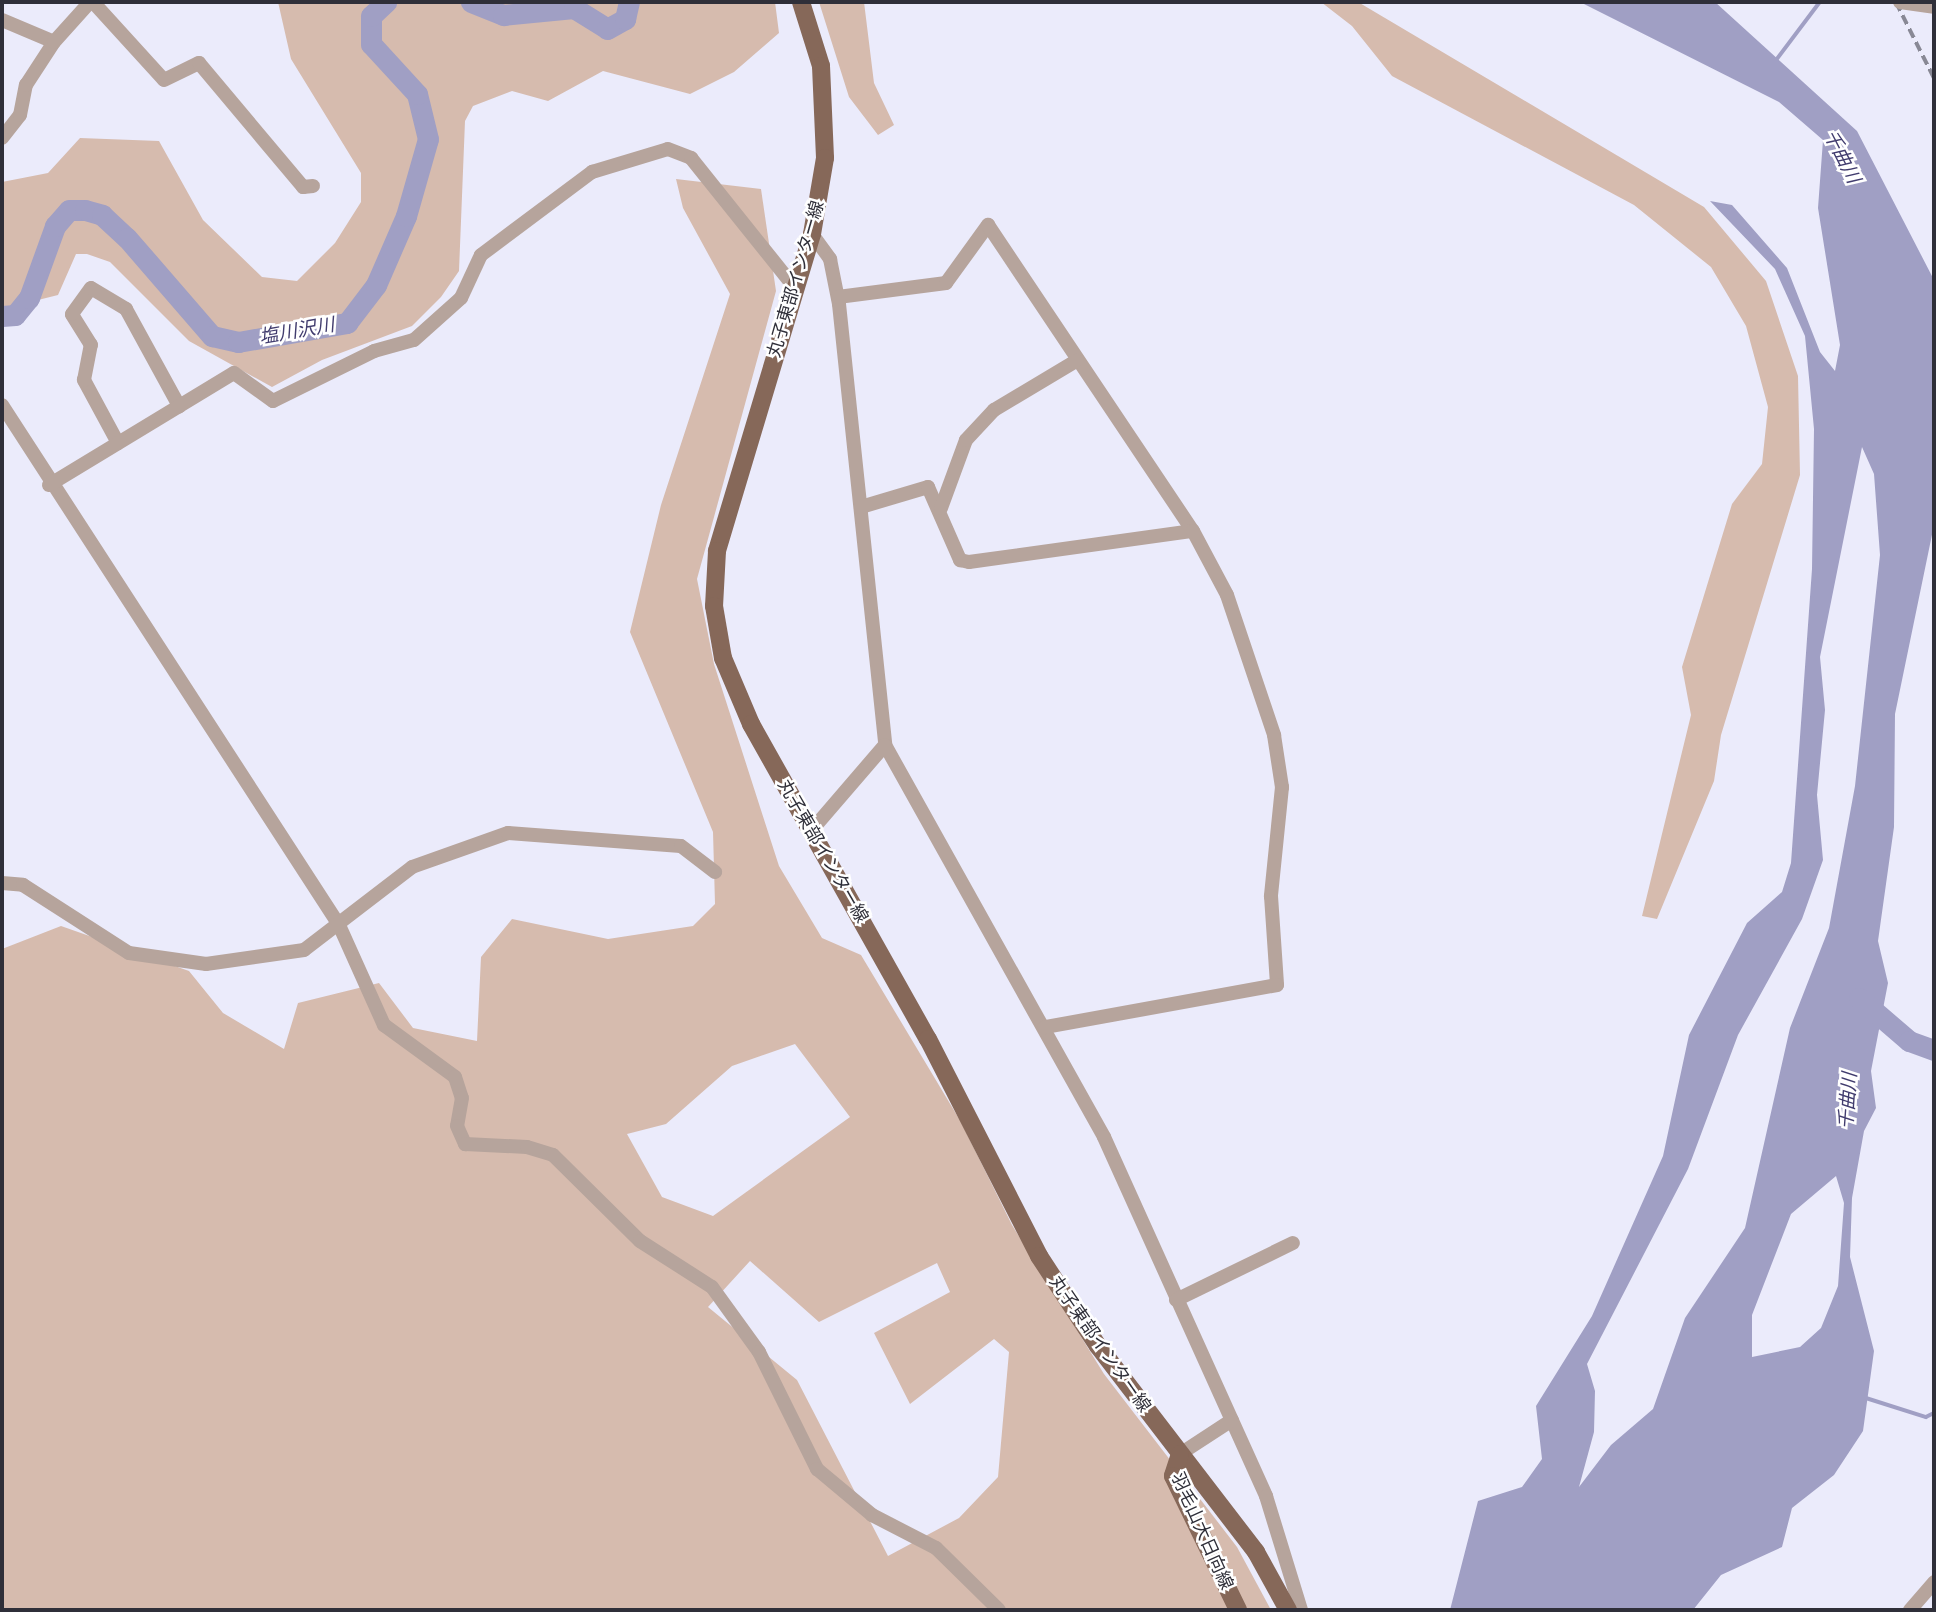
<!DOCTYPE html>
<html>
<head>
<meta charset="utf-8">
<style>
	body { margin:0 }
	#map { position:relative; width:1936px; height:1612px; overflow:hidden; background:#ebebfb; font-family:"Nunito Sans","Noto Sans JP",sans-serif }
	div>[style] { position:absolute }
	.green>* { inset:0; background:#d6bbae }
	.water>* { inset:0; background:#a09fc4 }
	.stream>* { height:3.5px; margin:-1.75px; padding:0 1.75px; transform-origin:1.75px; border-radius:1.75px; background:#a09fc4 }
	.river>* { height:21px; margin:-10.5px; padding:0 10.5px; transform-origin:10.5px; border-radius:10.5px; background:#a09fc4 }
	.minor>* { height:14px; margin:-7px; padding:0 7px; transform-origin:7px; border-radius:7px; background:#b6a49c }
	.major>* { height:18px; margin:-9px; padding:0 9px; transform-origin:9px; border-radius:9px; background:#866859 }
	.rail>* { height:3.5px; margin-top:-1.75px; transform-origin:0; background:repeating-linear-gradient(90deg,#888895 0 10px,transparent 0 15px) }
	.minor-bridge>* { height:14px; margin:-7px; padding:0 7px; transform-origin:7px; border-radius:7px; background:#b6a49c }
	span { translate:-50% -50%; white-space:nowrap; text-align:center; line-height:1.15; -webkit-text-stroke:5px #fff; paint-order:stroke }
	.street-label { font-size:18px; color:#2f2f39 }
	.water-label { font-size:19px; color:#413c6e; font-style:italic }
	.frame { position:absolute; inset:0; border:4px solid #2f2f39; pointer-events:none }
</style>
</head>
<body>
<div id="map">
	<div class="green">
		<div style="clip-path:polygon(278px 2px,775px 2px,779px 33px,734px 72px,690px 94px,603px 71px,548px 101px,512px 91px,473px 106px,465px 121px,459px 271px,441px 297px,412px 326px,322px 360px,272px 387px,189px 341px,110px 262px,87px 254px,76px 254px,58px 295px,2px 309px,2px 182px,48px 173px,80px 138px,159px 141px,203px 220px,262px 277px,297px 281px,335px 243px,361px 202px,361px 173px,291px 59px)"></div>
		<div style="clip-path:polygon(819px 2px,864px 2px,874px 83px,894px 125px,878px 135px,849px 97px)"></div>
		<div style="clip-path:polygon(1321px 2px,1358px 2px,1704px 207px,1766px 281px,1798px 376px,1800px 475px,1721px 735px,1714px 781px,1657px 919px,1642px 916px,1691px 715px,1682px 667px,1732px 504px,1762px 464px,1768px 407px,1746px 326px,1711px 267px,1634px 205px,1392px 76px,1352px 26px)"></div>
		<div style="clip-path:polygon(evenodd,676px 179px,761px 189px,776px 291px,697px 579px,714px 664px,779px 866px,822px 938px,861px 955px,961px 1122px,1012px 1225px,1104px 1374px,1237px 1547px,1271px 1610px,2px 1610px,2px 949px,61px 926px,189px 971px,223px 1013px,284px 1049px,298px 1003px,379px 983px,413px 1028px,477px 1041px,481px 957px,512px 919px,608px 939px,693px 926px,715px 904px,713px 832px,630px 632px,661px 505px,730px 294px,683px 208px,676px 179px,795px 1044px,850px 1117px,713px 1216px,662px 1197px,627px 1134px,666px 1124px,732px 1066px,795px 1044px,676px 179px,750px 1261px,819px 1322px,937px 1263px,950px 1292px,874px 1333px,910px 1404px,994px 1339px,1009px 1352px,998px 1477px,959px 1518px,888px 1556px,797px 1380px,708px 1307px,750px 1261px)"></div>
	</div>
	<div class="water">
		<div style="clip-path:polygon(evenodd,1580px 2px,1715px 2px,1857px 131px,1934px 280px,1934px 525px,1895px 714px,1894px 827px,1878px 941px,1888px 983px,1871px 1071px,1876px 1108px,1864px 1131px,1852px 1198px,1850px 1257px,1874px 1351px,1863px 1431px,1834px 1475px,1792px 1508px,1782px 1547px,1721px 1575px,1693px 1610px,1450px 1610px,1478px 1501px,1522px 1487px,1542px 1459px,1536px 1406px,1592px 1316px,1663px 1156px,1689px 1035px,1747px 923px,1782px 892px,1791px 863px,1812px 569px,1814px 429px,1805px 336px,1775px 269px,1710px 201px,1732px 205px,1787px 268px,1820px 352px,1835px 371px,1840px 345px,1818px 208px,1823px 140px,1779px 102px,1580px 2px,1862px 447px,1874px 474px,1880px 555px,1855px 786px,1829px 928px,1790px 1028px,1745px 1228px,1685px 1318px,1653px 1409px,1611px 1445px,1579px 1487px,1594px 1432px,1595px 1391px,1587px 1364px,1688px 1169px,1738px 1035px,1802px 919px,1823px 860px,1817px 795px,1825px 710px,1820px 657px,1862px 447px,1580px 2px,1836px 1176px,1844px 1203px,1838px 1286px,1821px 1328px,1800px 1347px,1752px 1357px,1752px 1315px,1791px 1214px,1836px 1176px)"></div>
	</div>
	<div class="stream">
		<div style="left:1777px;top:59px;width:71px;rotate:-53deg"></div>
		<div style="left:1863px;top:1397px;width:66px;rotate:17.6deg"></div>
		<div style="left:1926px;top:1417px;width:9px;rotate:-27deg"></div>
	</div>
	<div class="river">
		<div style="left:471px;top:2px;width:35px;rotate:22deg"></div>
		<div style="left:503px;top:15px;width:71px;rotate:-5.6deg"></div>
		<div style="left:574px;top:8px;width:39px;rotate:32deg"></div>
		<div style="left:607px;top:29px;width:21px;rotate:-29deg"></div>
		<div style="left:625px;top:19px;width:17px;rotate:-77deg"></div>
		<div style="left:2px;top:316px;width:13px;rotate:-4deg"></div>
		<div style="left:15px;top:315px;width:22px;rotate:-51deg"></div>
		<div style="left:29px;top:298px;width:77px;rotate:-70.1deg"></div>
		<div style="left:55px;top:226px;width:21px;rotate:-49deg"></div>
		<div style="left:69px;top:210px;width:16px"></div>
		<div style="left:85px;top:210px;width:18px;rotate:16deg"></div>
		<div style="left:102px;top:215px;width:34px;rotate:43deg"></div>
		<div style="left:127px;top:238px;width:130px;rotate:49.1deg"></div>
		<div style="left:212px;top:336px;width:27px;rotate:13deg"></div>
		<div style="left:238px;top:342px;width:111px;rotate:-9.9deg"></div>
		<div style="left:347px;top:323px;width:48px;rotate:-52.7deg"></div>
		<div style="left:376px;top:285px;width:75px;rotate:-66.5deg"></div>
		<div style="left:406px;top:216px;width:80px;rotate:-74.1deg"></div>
		<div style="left:428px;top:139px;width:46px;rotate:-103.7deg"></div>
		<div style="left:417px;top:94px;width:68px;rotate:-132.6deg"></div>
		<div style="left:371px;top:44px;width:28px;rotate:-90deg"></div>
		<div style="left:371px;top:16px;width:21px;rotate:-43deg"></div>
		<div style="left:1859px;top:998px;width:66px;rotate:40.7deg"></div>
		<div style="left:1909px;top:1041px;width:27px;rotate:20deg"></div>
	</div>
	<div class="minor">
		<div style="left:93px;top:2px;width:105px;rotate:47.7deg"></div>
		<div style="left:164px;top:80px;width:39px;rotate:-26deg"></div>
		<div style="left:199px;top:63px;width:162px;rotate:50deg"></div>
		<div style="left:303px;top:187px;width:10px;rotate:-6deg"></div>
		<div style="left:2px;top:20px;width:56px;rotate:22.9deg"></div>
		<div style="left:2px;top:138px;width:29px;rotate:-52deg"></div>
		<div style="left:20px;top:115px;width:31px;rotate:-79deg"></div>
		<div style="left:26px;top:85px;width:51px;rotate:-56.9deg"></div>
		<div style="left:54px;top:42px;width:54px;rotate:-48deg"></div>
		<div style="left:812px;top:234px;width:31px;rotate:54deg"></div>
		<div style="left:830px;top:259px;width:46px;rotate:78.7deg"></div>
		<div style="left:839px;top:304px;width:443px;rotate:84deg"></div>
		<div style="left:885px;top:745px;width:449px;rotate:60.8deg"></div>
		<div style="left:1104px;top:1137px;width:394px;rotate:65.7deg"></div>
		<div style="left:1266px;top:1496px;width:119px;rotate:72.9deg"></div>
		<div style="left:838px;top:297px;width:109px;rotate:-7.4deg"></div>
		<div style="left:946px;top:283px;width:72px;rotate:-54.1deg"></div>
		<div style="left:988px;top:225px;width:368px;rotate:56.2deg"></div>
		<div style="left:2px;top:405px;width:620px;rotate:57.05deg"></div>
		<div style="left:339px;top:925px;width:110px;rotate:65.8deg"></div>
		<div style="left:384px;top:1025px;width:88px;rotate:36.2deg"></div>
		<div style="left:455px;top:1077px;width:22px;rotate:72deg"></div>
		<div style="left:462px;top:1098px;width:28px;rotate:100deg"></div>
		<div style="left:457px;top:1126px;width:20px;rotate:66deg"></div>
		<div style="left:465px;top:1144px;width:62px;rotate:2.8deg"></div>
		<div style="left:527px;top:1147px;width:27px;rotate:17deg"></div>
		<div style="left:553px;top:1155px;width:122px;rotate:44.7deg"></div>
		<div style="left:640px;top:1241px;width:85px;rotate:32.6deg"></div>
		<div style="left:712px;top:1287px;width:80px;rotate:54.1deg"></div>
		<div style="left:759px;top:1352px;width:131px;rotate:63.6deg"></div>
		<div style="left:817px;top:1469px;width:72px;rotate:39.9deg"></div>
		<div style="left:872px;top:1515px;width:72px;rotate:27.3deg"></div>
		<div style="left:936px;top:1548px;width:88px;rotate:44.5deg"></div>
		<div style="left:118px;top:443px;width:72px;rotate:-118.4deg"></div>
		<div style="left:84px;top:380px;width:36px;rotate:-79deg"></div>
		<div style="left:91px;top:345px;width:36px;rotate:-122deg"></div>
		<div style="left:72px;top:314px;width:32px;rotate:-54deg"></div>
		<div style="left:91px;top:288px;width:41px;rotate:31deg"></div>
		<div style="left:126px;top:309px;width:111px;rotate:61.3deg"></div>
		<div style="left:49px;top:485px;width:216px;rotate:-31.2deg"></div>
		<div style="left:234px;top:373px;width:48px;rotate:35.7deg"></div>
		<div style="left:273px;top:401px;width:113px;rotate:-26.3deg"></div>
		<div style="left:374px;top:351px;width:41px;rotate:-15.4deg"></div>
		<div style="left:414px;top:340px;width:63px;rotate:-41.8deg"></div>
		<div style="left:461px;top:298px;width:47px;rotate:-65.1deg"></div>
		<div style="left:481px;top:255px;width:139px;rotate:-36.8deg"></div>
		<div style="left:592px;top:172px;width:79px;rotate:-16.8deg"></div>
		<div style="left:668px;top:149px;width:25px;rotate:21deg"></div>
		<div style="left:691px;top:158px;width:166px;rotate:51.3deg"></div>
		<div style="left:861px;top:507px;width:70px;rotate:-16.6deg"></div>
		<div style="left:928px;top:487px;width:80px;rotate:66.3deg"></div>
		<div style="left:960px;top:560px;width:9px;rotate:13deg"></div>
		<div style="left:969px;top:562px;width:226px;rotate:-7.9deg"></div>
		<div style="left:1193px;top:531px;width:72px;rotate:62deg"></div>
		<div style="left:1227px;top:595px;width:148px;rotate:71.4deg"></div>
		<div style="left:1274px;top:735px;width:53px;rotate:81.3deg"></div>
		<div style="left:1282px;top:787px;width:110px;rotate:95.8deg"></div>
		<div style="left:1271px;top:896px;width:89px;rotate:86.1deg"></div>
		<div style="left:1277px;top:985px;width:236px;rotate:169.7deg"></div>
		<div style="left:941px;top:508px;width:72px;rotate:-69.8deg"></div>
		<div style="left:966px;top:440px;width:41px;rotate:-47deg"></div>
		<div style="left:994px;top:410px;width:96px;rotate:-30.9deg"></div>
		<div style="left:811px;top:831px;width:113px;rotate:-49.3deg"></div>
		<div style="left:2px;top:883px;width:21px;rotate:5deg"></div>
		<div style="left:23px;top:885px;width:126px;rotate:32.7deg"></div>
		<div style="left:129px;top:953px;width:78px;rotate:8.1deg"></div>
		<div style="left:206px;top:964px;width:99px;rotate:-8.1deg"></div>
		<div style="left:304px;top:950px;width:136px;rotate:-37.5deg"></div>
		<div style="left:412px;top:867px;width:102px;rotate:-19.5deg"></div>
		<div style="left:508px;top:833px;width:173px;rotate:4.3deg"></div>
		<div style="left:681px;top:846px;width:43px;rotate:37.4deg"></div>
		<div style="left:1176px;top:1300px;width:130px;rotate:-26deg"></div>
		<div style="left:1180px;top:1454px;width:62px;rotate:-33.2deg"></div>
		<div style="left:1910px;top:1610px;width:37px;rotate:-49deg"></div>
	</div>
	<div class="major">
		<div style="left:801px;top:2px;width:67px;rotate:72.6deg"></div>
		<div style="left:821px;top:66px;width:92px;rotate:87.5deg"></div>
		<div style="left:825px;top:158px;width:77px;rotate:99.7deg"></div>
		<div style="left:812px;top:234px;width:331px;rotate:106.7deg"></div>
		<div style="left:717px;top:551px;width:55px;rotate:93.1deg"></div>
		<div style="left:714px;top:606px;width:53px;rotate:80.2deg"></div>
		<div style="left:723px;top:658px;width:72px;rotate:67deg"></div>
		<div style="left:751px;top:724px;width:361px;rotate:60.7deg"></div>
		<div style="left:928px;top:1039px;width:244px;rotate:62.9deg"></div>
		<div style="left:1039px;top:1256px;width:108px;rotate:56.8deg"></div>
		<div style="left:1098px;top:1346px;width:260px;rotate:52.5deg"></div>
		<div style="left:1256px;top:1552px;width:66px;rotate:61.1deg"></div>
		<div style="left:1180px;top:1454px;width:23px;rotate:108deg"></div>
		<div style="left:1173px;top:1476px;width:149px;rotate:64.1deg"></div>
	</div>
	<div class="rail">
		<div style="left:1896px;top:2px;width:85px;rotate:63.4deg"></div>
	</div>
	<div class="minor-bridge">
		<div style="left:1900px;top:2px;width:34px;rotate:8deg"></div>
	</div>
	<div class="street-label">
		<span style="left:796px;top:279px;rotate:-74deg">丸子東部インター線</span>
		<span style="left:823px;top:851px;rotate:60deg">丸子東部インター線</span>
		<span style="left:1100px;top:1344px;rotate:55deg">丸子東部インター線</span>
		<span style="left:1202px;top:1531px;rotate:66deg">羽毛山大日向線</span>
	</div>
	<div class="water-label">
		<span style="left:1841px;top:157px;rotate:63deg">千曲川</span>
		<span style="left:297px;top:332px;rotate:-10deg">塩川沢川</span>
		<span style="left:1849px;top:1101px;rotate:-86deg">千曲川</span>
	</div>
	<div class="frame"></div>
</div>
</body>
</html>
